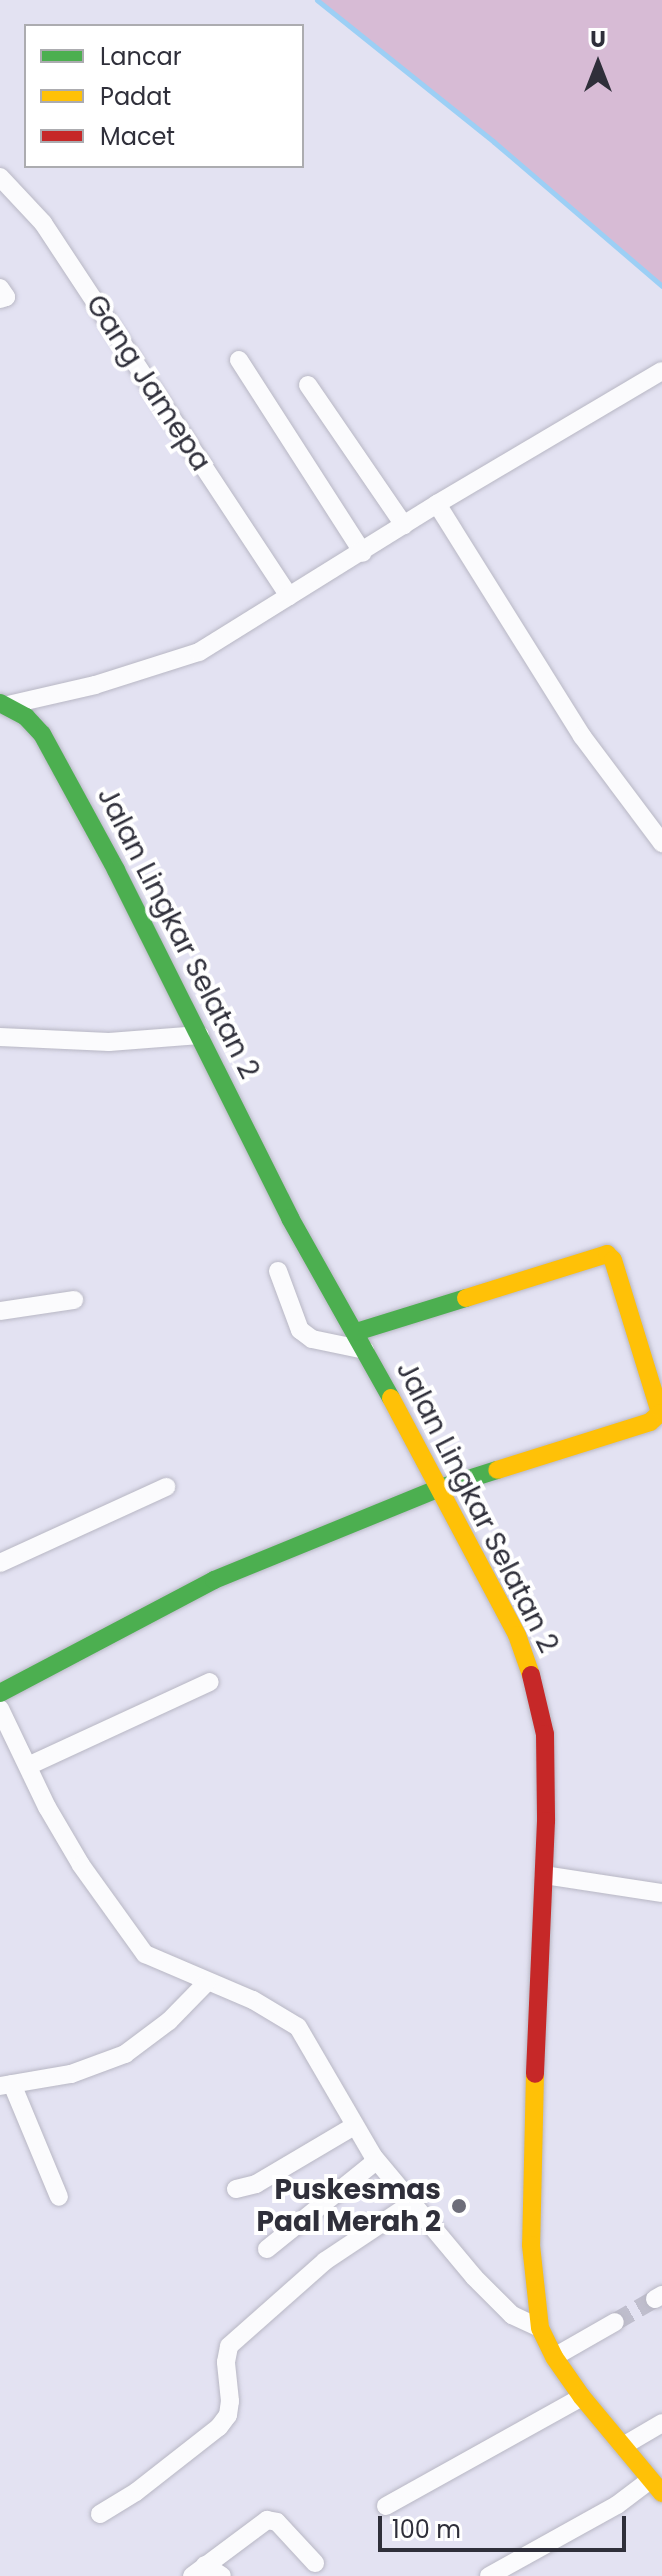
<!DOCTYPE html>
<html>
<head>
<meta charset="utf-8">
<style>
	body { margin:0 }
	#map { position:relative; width:662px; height:2576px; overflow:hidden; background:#e3e2f2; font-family:Poppins,sans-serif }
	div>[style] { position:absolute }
	.green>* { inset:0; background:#d7bbd5 }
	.stream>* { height:5px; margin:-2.5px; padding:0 2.5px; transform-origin:2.5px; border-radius:2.5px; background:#9ccff5 }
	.street-tunnel>* { height:18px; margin-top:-9px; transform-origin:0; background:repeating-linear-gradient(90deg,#bfbecd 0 18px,transparent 0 27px) }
	.roads { filter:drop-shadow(0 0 2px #b8b7c4) drop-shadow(0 0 2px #b8b7c4) }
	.street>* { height:18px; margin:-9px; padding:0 9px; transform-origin:9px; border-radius:9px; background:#fbfbfd }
	.fast>* { height:18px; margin:-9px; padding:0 9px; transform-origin:9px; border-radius:9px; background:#4caf50 }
	.slow>* { height:18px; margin:-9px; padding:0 9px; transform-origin:9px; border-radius:9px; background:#ffc107 }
	.jam>* { height:18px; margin:-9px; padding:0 9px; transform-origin:9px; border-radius:9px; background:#c62828 }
	.dots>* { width:22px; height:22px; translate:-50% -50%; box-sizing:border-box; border:4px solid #fff; border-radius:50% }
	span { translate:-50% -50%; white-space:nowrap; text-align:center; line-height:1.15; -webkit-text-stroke:8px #fff; paint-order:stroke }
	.street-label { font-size:28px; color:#2f2f3a }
	.poi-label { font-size:28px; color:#2f2f3a; font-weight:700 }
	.right { translate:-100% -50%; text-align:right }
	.legend { position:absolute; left:24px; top:24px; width:280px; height:144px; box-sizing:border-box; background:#fff; border:2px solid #acacb0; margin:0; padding:10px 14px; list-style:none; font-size:24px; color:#2f2f3a }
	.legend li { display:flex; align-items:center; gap:16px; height:40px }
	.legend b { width:40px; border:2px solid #acacb0 }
	.north { position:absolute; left:558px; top:24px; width:80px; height:80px; -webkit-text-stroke:6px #fff; paint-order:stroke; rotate:0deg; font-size:22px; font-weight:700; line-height:32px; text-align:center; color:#2f2f3a }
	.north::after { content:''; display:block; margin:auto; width:28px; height:36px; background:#2f2f3a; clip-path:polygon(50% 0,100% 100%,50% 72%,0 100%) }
	.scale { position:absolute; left:378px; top:2516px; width:248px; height:36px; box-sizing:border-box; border:4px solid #2f2f3a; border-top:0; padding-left:10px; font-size:24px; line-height:28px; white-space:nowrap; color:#2f2f3a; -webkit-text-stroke:6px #fff; paint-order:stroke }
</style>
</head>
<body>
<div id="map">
	<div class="green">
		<div style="clip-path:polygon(317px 0,662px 0,662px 286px,494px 142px)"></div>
	</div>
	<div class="stream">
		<div style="left:317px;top:0;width:227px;rotate:38.7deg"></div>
		<div style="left:494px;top:142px;width:221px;rotate:40.6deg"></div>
	</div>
	<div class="street-tunnel">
		<div style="left:615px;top:2322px;width:46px;rotate:-29.9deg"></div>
	</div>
	<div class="roads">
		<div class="street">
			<div style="left:0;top:177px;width:63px;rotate:46.9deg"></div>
			<div style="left:43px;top:223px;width:447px;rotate:56.6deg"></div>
			<div style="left:0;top:288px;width:11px;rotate:56deg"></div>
			<div style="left:6px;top:297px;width:6px;rotate:162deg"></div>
			<div style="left:239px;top:360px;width:229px;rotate:57.3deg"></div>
			<div style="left:308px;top:385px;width:170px;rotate:55.6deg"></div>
			<div style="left:437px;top:504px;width:274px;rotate:58deg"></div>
			<div style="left:582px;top:736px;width:134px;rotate:53.2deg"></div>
			<div style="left:8px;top:705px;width:89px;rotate:-12.9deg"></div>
			<div style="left:95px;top:685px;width:109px;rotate:-17.6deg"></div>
			<div style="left:199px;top:652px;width:280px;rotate:-31.9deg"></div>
			<div style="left:437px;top:504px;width:261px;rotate:-30.6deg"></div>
			<div style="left:0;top:1037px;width:109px;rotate:2.6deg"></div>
			<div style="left:109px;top:1042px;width:91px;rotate:-4.4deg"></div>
			<div style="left:278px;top:1271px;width:63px;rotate:69.6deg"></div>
			<div style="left:300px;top:1330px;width:15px;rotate:37deg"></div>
			<div style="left:312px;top:1339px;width:54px;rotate:11.7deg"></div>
			<div style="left:0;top:1311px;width:75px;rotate:-8.5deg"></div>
			<div style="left:0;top:1563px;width:183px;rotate:-24.6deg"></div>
			<div style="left:0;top:1709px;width:109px;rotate:64.4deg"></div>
			<div style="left:47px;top:1807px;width:67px;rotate:59.6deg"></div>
			<div style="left:81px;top:1865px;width:110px;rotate:54.3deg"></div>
			<div style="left:145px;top:1954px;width:117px;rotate:23.1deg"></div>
			<div style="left:253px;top:2000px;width:52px;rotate:31deg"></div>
			<div style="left:298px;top:2027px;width:149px;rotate:59.8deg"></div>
			<div style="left:373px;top:2156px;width:158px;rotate:50.1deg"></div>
			<div style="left:474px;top:2277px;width:54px;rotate:45deg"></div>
			<div style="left:512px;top:2315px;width:31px;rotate:25deg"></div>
			<div style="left:28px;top:1766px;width:200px;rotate:-24.8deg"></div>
			<div style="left:544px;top:1875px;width:119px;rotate:8.7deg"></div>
			<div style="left:12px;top:2084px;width:122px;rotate:67.4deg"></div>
			<div style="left:0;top:2086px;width:72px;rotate:-9.6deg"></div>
			<div style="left:71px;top:2074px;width:58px;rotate:-20.3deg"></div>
			<div style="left:125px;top:2054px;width:55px;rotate:-36.9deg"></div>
			<div style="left:169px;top:2021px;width:54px;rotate:-45.7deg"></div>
			<div style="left:236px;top:2189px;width:21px;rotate:-14deg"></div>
			<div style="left:256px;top:2184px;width:114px;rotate:-30.6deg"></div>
			<div style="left:267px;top:2249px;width:140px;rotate:-38.9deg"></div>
			<div style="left:655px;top:2299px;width:8px;rotate:-30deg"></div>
			<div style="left:554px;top:2357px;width:70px;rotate:-29.8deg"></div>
			<div style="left:623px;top:2446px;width:45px;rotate:-30.5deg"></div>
			<div style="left:386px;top:2506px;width:224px;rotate:-29.1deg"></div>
			<div style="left:100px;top:2514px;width:42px;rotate:-31.4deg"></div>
			<div style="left:136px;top:2492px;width:105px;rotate:-38.1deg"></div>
			<div style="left:219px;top:2427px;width:15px;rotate:-53deg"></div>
			<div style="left:228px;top:2415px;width:14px;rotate:-82deg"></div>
			<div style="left:230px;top:2401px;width:39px;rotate:-96deg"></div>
			<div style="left:226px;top:2362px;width:16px;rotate:-79deg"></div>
			<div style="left:229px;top:2346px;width:128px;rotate:-41.5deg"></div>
			<div style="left:325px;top:2261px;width:105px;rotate:-33.7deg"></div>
			<div style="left:205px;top:2565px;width:20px;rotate:33deg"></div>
			<div style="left:192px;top:2576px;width:94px;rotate:-36.7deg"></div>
			<div style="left:267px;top:2520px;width:10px;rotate:11deg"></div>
			<div style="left:277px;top:2522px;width:56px;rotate:47.2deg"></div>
			<div style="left:489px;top:2576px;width:146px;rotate:-29deg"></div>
			<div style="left:617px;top:2505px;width:41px;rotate:-37.1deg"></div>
		</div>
		<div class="fast">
			<div style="left:0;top:703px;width:30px;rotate:28deg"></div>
			<div style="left:26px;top:717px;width:23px;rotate:47deg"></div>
			<div style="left:42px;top:734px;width:155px;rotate:61.4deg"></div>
			<div style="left:116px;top:870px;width:389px;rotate:63.4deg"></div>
			<div style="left:290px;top:1218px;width:206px;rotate:60.7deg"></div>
			<div style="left:356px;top:1332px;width:115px;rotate:-17.2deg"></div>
			<div style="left:0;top:1693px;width:242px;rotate:-27.8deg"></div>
			<div style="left:214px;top:1580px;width:244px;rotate:-22.2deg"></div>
			<div style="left:440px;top:1488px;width:60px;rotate:-17.5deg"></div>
		</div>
		<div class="slow">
			<div style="left:466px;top:1298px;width:148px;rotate:-17.3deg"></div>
			<div style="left:607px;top:1254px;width:8px;rotate:45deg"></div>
			<div style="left:613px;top:1260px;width:160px;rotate:72.9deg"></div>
			<div style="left:660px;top:1413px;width:13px;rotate:138deg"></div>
			<div style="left:650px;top:1422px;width:160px;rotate:162.6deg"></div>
			<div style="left:391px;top:1398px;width:268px;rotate:62deg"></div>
			<div style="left:517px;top:1635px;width:42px;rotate:70.7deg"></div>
			<div style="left:535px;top:2074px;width:171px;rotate:91.3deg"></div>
			<div style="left:531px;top:2245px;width:83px;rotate:83.8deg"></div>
			<div style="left:540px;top:2328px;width:32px;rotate:64deg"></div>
			<div style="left:554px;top:2357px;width:49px;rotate:55deg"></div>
			<div style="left:582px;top:2397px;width:125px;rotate:50.2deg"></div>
		</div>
		<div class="jam">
			<div style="left:531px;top:1675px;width:61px;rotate:76.7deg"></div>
			<div style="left:545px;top:1734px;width:87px;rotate:89.3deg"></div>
			<div style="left:546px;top:1821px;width:253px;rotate:92.5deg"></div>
		</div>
	</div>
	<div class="dots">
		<div style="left:459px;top:2206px;background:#6e6e7a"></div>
	</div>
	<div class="street-label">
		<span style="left:148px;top:383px;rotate:57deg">Gang Jamepa</span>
		<span style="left:178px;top:933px;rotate:63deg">Jalan Lingkar Selatan 2</span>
		<span style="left:477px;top:1507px;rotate:63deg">Jalan Lingkar Selatan 2</span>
	</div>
	<div class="poi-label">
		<span class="right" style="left:441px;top:2206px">Puskesmas<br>Paal Merah 2</span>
	</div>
	<ul class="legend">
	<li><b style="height:10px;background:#4caf50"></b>Lancar</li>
	<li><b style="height:10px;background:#ffc107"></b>Padat</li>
	<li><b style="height:10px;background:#c62828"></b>Macet</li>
	</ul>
	<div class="north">U</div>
	<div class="scale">100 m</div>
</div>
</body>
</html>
